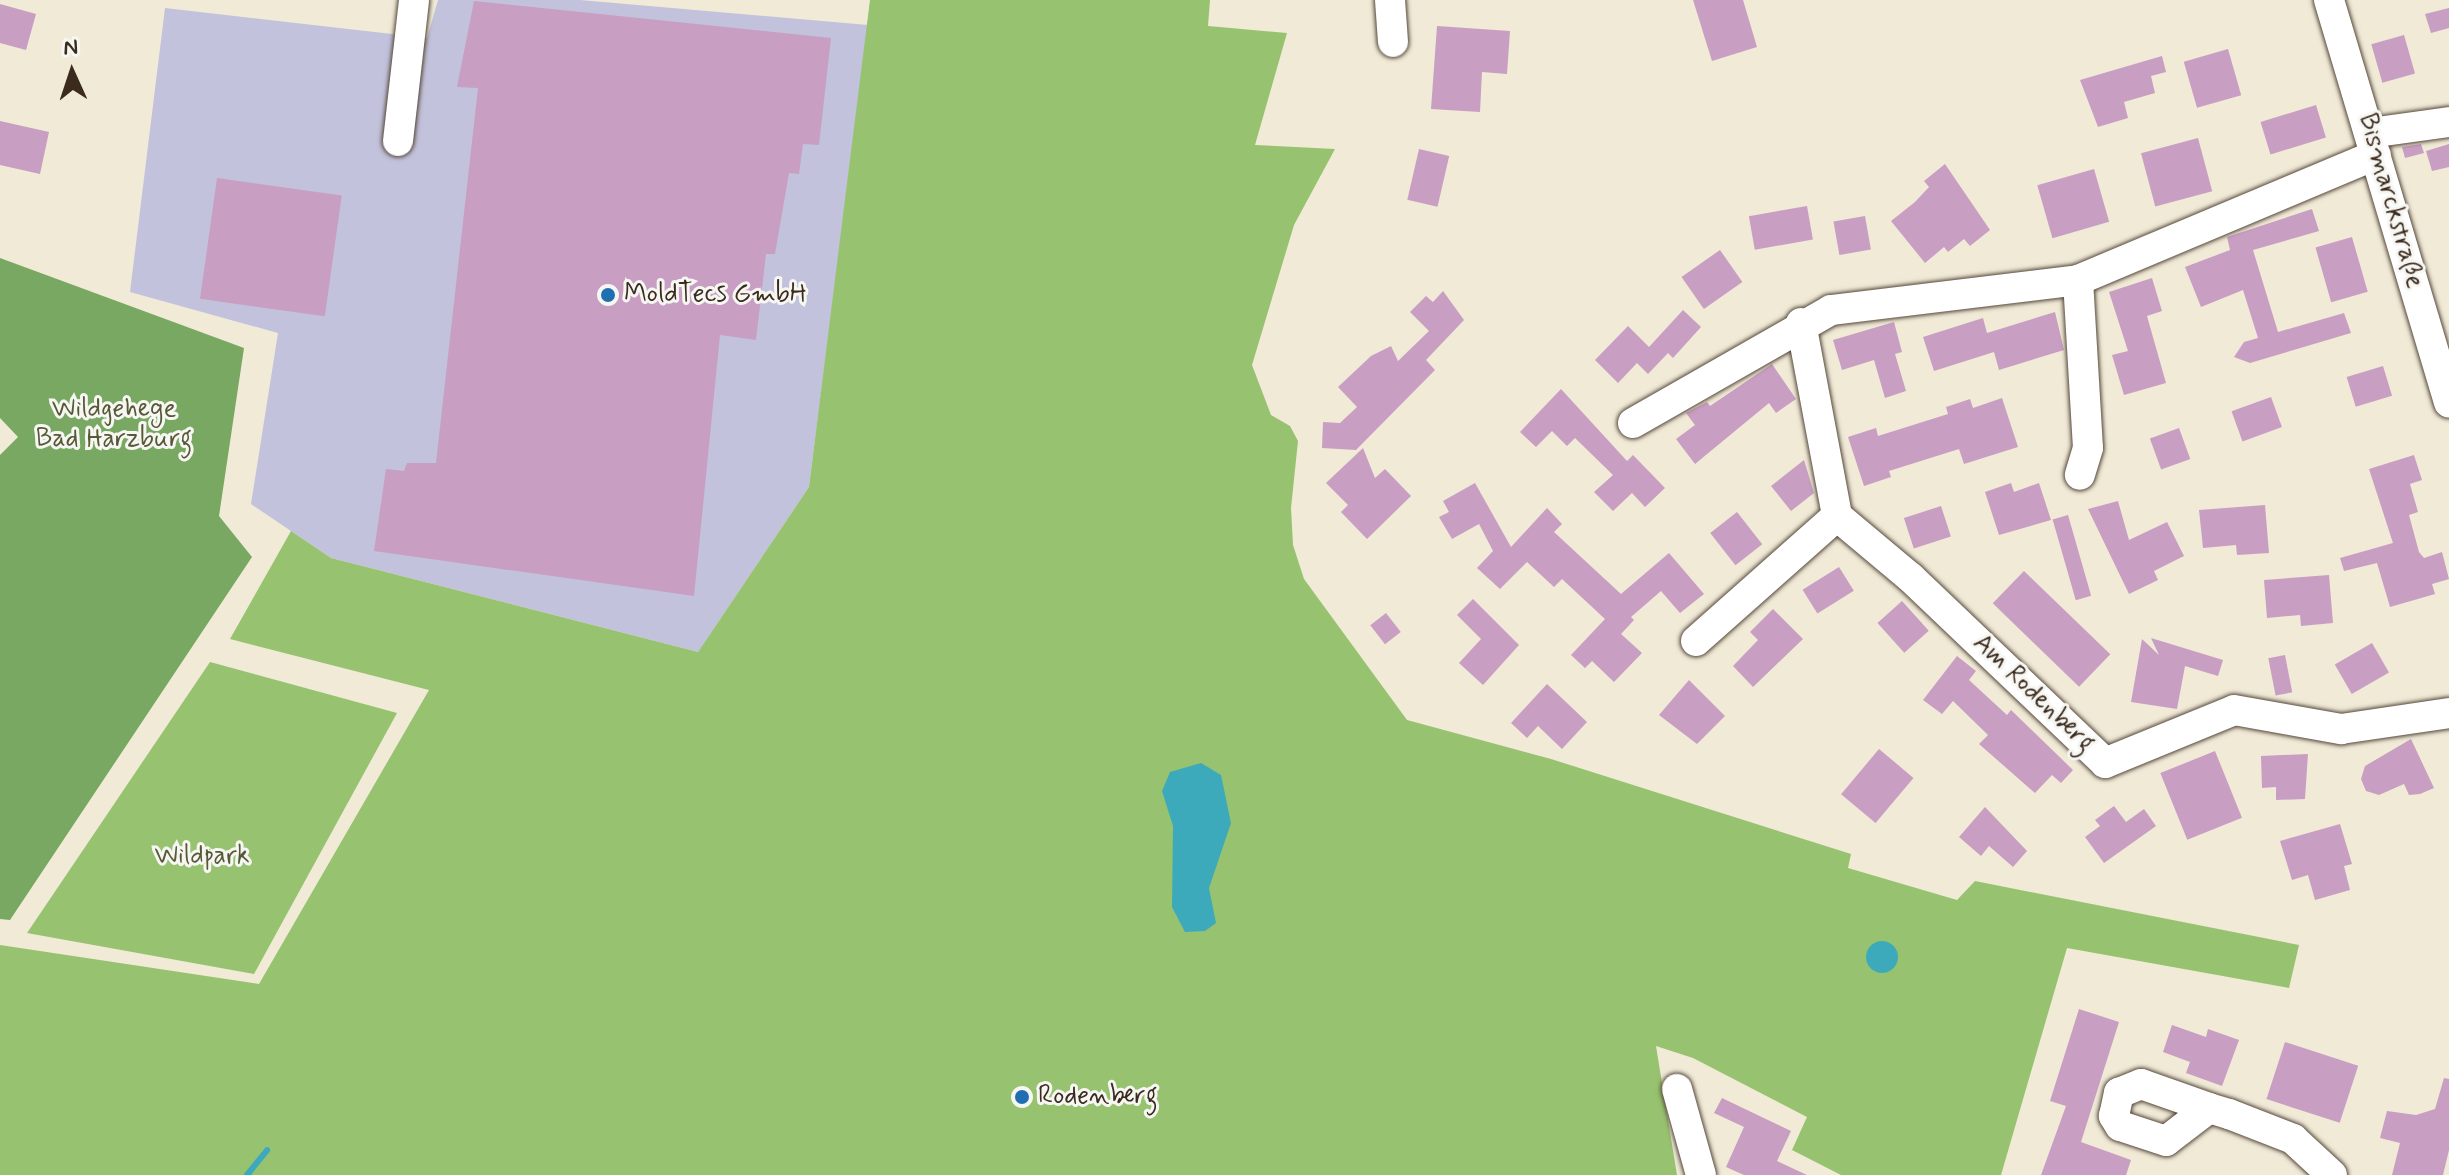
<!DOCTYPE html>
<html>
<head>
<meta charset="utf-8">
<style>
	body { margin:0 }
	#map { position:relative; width:2449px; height:1175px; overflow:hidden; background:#f0ead7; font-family:Mynerve,sans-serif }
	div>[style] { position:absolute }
	.industrial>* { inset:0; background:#c2c2dc }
	.green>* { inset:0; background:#97c26f }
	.forest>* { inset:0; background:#79a862 }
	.water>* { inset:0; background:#3caabb }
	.round { border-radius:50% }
	.stream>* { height:6px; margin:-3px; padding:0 3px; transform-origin:3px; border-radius:3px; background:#3caabb }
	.building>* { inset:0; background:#c99ec3; transform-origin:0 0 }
	.roads { filter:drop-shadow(0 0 2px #56473a) drop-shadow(0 0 2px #56473a) }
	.minor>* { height:30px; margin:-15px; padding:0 15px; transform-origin:15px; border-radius:15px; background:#fff }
	.dots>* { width:22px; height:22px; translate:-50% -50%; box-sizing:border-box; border:4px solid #f6f6f2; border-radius:50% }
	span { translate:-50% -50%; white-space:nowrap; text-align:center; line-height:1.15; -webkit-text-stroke:6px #f6f6f2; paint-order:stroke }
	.street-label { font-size:26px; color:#3b2a1e }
	.poi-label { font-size:26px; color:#3b2a1e }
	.left { translate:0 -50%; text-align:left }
	.park-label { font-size:26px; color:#575836 }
	.north { position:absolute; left:32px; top:32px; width:80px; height:80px; -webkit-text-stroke:6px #f6f6f2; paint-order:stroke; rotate:357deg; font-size:22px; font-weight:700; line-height:32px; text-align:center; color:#3b2a1e }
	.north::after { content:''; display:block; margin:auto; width:28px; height:36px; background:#3b2a1e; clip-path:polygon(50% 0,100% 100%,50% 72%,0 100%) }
</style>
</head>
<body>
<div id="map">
	<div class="industrial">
		<div style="clip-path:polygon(438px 0,580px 0,868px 25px,809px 487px,698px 652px,331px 558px,251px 504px,278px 333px,130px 292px,165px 8px,427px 38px)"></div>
	</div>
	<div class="green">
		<div style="clip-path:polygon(870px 0,1210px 0,1208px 26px,1287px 33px,1255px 145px,1335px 149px,1294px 225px,1252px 365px,1271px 415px,1290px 426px,1298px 441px,1291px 508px,1293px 545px,1304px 579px,1407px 720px,1551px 759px,1851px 854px,1848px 868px,1957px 900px,1975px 881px,2299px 945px,2289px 988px,2067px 948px,2001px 1175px,1841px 1175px,1792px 1150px,1807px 1117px,1693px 1058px,1656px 1046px,1677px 1175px,0 1175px,0 945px,259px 984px,429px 690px,230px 639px,291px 531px,331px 558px,698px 652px,809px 487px)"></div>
		<div style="clip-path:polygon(210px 662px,397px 713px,254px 974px,27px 933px)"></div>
	</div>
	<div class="forest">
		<div style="clip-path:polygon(0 258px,244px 348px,219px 516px,252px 557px,10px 920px,0 919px,0 455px,18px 437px,0 418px)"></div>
	</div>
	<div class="water">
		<div style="clip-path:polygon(1201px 763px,1221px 775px,1231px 823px,1209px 888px,1216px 923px,1205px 931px,1185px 932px,1172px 907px,1173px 826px,1162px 791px,1170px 772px)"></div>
		<div class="round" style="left:1866px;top:941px;width:32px;height:32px"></div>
	</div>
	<div class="stream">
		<div style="left:247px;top:1175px;width:32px;rotate:-51deg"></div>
	</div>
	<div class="building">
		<div style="clip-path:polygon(1693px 0,1743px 0,1757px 47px,1712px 61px)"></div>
		<div style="clip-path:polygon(474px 1px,831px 38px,819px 145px,803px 144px,799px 174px,789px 173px,775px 254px,766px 254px,756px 340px,720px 335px,694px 596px,374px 551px,386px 469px,404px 471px,407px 463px,436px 463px,478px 88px,457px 87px)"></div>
		<div style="clip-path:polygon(0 4px,36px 14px,26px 50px,0 43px)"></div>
		<div style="clip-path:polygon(2449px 8px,2449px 28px,2431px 33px,2425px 14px)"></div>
		<div style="clip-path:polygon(1437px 26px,1510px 31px,1507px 74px,1482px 72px,1480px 112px,1431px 109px)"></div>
		<div style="left:2404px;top:35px;width:40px;height:34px;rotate:74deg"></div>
		<div style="left:2228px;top:49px;width:48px;height:46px;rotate:74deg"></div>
		<div style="clip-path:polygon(2162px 56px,2166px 72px,2151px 76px,2155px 93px,2124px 102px,2128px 118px,2098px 127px,2080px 80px)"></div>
		<div style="left:2316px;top:105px;width:34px;height:58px;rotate:73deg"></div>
		<div style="clip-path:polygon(0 121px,49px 132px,40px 174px,0 165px)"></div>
		<div style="left:2198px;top:138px;width:55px;height:59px;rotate:75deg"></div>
		<div style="clip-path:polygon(2421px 144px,2424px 153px,2405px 158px,2402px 147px)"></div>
		<div style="clip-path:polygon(2449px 144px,2449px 167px,2432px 171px,2426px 151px)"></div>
		<div style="left:1419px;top:149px;width:31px;height:52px;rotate:13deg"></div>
		<div style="clip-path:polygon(1945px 164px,1990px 230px,1970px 246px,1964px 239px,1948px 252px,1944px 247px,1925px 263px,1891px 221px,1915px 202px,1929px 187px,1924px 181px)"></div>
		<div style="left:2094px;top:169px;width:55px;height:59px;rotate:74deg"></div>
		<div style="left:217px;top:178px;width:126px;height:122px;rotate:8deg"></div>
		<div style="left:1807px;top:206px;width:34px;height:59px;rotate:80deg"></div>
		<div style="clip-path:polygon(2312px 209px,2319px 231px,2253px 250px,2278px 332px,2344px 313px,2351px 333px,2250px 363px,2234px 357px,2244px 342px,2258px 338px,2243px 290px,2201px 307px,2185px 267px,2230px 250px,2227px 237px)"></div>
		<div style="left:1865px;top:216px;width:34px;height:32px;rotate:80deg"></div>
		<div style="left:2352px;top:237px;width:57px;height:38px;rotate:74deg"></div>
		<div style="left:1720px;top:250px;width:39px;height:47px;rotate:55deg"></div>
		<div style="clip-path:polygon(2152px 278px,2162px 311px,2147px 316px,2166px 383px,2124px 395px,2112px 355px,2128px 351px,2109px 292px)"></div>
		<div style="clip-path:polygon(1443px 291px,1464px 320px,1426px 360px,1435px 370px,1356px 450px,1322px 448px,1323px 422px,1340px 423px,1357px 407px,1338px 387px,1371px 356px,1391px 346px,1398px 361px,1429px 331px,1410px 312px,1426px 296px,1433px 302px)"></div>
		<div style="clip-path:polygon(1683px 310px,1701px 327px,1673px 358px,1668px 353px,1648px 374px,1637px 363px,1618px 383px,1595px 360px,1628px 326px,1649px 347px)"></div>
		<div style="clip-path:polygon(2055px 312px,2064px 350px,1999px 370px,1994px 352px,1934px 371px,1923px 337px,1983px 318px,1987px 333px)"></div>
		<div style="clip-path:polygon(1894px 322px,1902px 352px,1895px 354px,1906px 391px,1885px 398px,1874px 360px,1842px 370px,1833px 340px)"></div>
		<div style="clip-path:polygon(1772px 364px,1796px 399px,1776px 413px,1769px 403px,1695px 464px,1676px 439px,1695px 425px,1686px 413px,1707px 402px,1710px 406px)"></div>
		<div style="left:2383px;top:366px;width:31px;height:38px;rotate:73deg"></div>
		<div style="clip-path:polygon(1561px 389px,1627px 461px,1633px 455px,1665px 488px,1645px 507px,1632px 493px,1613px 511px,1594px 492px,1613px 475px,1575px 438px,1567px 446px,1552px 431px,1536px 447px,1520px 432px)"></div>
		<div style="left:2271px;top:397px;width:32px;height:42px;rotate:70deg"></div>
		<div style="clip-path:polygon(2002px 398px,2018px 447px,1964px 464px,1959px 449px,1889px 471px,1891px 477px,1864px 486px,1848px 437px,1876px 428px,1878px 436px,1948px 414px,1946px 407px,1970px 399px,1973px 408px)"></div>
		<div style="left:2179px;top:428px;width:33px;height:31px;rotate:70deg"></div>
		<div style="clip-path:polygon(1363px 448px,1375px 478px,1385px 469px,1411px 496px,1367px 539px,1341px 512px,1348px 505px,1326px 483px)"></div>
		<div style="clip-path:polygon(2414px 455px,2422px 480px,2410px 484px,2418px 512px,2409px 515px,2419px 552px,2424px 558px,2442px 552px,2449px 579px,2432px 584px,2435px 594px,2390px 607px,2377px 563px,2344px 571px,2340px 558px,2393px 543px,2369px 469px)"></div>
		<div style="clip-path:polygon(1804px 460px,1814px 493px,1791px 511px,1771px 486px)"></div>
		<div style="clip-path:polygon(1475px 483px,1511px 547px,1547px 508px,1562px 524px,1554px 532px,1621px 594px,1669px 553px,1704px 594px,1680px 613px,1661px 591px,1631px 617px,1634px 620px,1621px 634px,1642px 653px,1614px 682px,1592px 661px,1585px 668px,1571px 655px,1605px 619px,1562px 579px,1554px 587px,1527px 562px,1500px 589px,1477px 568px,1493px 551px,1479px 524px,1452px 539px,1439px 517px,1449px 512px,1443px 501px)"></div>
		<div style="clip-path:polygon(2011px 483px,2014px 492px,2039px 483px,2051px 520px,1999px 535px,1985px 492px)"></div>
		<div style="clip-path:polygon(2118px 501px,2129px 540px,2167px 522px,2184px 556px,2154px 571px,2158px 580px,2129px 594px,2088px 509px)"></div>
		<div style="clip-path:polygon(2265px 505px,2269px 553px,2237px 555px,2236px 545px,2203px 548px,2199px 510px)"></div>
		<div style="left:1941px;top:506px;width:32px;height:39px;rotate:72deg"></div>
		<div style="left:1737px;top:512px;width:41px;height:34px;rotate:52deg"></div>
		<div style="left:2068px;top:515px;width:84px;height:16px;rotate:74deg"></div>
		<div style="left:1839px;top:567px;width:28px;height:43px;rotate:58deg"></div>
		<div style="left:2024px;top:571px;width:120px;height:45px;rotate:44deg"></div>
		<div style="clip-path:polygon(2329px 575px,2333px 623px,2301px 626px,2300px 615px,2267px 618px,2264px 580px)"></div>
		<div style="clip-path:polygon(1473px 599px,1519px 645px,1483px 685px,1459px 663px,1481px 639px,1457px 615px)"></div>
		<div style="left:1902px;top:601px;width:40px;height:33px;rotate:48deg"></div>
		<div style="clip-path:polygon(1773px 609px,1803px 639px,1753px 687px,1733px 666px,1758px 640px,1750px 632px)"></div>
		<div style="left:1386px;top:613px;width:24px;height:20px;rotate:52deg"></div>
		<div style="clip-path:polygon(2151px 638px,2223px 660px,2218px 676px,2185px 666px,2177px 709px,2131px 702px,2142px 639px,2159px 655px)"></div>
		<div style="left:2372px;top:643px;width:34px;height:43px;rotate:60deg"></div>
		<div style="left:2285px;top:655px;width:38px;height:17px;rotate:79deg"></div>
		<div style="clip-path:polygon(1957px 656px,1976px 671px,1969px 680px,2007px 715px,2011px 710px,2073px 770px,2061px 783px,2052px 775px,2035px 793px,1979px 744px,1988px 735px,1953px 701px,1942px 714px,1923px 700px)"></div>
		<div style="clip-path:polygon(1689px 680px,1725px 716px,1697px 744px,1659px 715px)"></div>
		<div style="clip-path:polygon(1547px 684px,1587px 722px,1562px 749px,1538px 726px,1527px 738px,1511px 723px)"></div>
		<div style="clip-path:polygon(2411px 739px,2434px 788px,2420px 794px,2409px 795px,2404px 784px,2379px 795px,2366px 791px,2361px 779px,2365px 766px)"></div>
		<div style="left:1879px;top:749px;width:45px;height:59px;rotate:40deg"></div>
		<div style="left:2215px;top:751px;width:72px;height:59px;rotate:68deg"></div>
		<div style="clip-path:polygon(2308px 754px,2305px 799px,2276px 800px,2276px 787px,2262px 788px,2261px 756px)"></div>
		<div style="clip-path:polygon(2114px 806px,2126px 822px,2144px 809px,2156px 826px,2104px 863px,2085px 837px,2100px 826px,2095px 820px)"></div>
		<div style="clip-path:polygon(1985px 807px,2027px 851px,2013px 867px,1989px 846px,1981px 856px,1959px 837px)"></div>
		<div style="clip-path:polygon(2340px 824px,2352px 864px,2344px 866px,2350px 890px,2315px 900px,2308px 875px,2292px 880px,2280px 841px)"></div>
		<div style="clip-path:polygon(2079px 1009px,2119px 1022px,2081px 1142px,2131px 1160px,2126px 1175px,2041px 1175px,2066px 1106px,2050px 1101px)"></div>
		<div style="clip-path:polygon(2172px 1025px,2206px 1037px,2208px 1029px,2239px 1040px,2222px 1086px,2186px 1073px,2190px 1062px,2163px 1052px)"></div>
		<div style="left:2285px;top:1042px;width:77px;height:60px;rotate:18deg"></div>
		<div style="clip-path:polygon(2444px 1078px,2449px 1079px,2449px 1150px,2443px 1175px,2392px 1175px,2400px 1143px,2380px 1138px,2387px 1111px,2416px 1115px,2435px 1109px)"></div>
		<div style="clip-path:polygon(1722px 1098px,1791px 1131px,1777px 1161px,1807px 1175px,1744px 1175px,1726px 1167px,1744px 1127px,1714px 1113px)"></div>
	</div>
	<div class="roads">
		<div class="minor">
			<div style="left:1390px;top:0;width:42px;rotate:85.9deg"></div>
			<div style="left:2329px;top:0;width:420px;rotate:73.4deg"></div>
			<div style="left:2370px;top:133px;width:80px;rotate:-7.9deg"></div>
			<div style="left:398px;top:141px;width:142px;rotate:-83.5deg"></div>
			<div style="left:2078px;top:280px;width:168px;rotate:86.6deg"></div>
			<div style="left:2088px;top:448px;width:28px;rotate:107deg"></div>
			<div style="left:1801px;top:323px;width:196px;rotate:79.4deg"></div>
			<div style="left:1837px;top:516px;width:97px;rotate:40deg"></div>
			<div style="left:1911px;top:578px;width:268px;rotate:43.6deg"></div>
			<div style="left:2105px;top:763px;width:139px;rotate:-22.3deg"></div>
			<div style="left:2234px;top:710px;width:109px;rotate:10.1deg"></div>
			<div style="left:2341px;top:729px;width:109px;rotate:-8.4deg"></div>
			<div style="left:1633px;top:423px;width:228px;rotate:-29.7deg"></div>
			<div style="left:1831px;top:310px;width:249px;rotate:-6.9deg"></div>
			<div style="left:2078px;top:280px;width:323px;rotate:-22.8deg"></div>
			<div style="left:1696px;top:641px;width:188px;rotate:-41.6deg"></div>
			<div style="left:1677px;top:1089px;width:89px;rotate:74.4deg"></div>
			<div style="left:2209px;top:1108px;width:54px;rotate:142.5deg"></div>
			<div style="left:2166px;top:1141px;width:48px;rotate:-161.9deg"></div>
			<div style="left:2120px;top:1126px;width:12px;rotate:-121deg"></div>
			<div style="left:2114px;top:1116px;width:24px;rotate:-78deg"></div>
			<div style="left:2119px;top:1093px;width:24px;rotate:-22deg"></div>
			<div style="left:2141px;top:1084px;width:72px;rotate:19.4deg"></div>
			<div style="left:2209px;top:1108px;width:21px;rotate:17deg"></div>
			<div style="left:2229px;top:1114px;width:69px;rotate:21.3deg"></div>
			<div style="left:2293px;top:1139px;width:53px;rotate:42.7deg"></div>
		</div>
	</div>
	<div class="dots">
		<div style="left:608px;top:295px;background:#1f6fb2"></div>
		<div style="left:1022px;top:1097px;background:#1f6fb2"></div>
	</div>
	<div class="street-label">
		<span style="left:2390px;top:201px;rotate:74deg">Bismarckstraße</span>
		<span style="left:2033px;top:694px;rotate:44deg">Am Rodenberg</span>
	</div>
	<div class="poi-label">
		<span class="left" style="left:624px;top:295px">MoldTecs GmbH</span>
		<span class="left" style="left:1038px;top:1097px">Rodenberg</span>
	</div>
	<div class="park-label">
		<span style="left:114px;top:425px">Wildgehege<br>Bad Harzburg</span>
		<span style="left:202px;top:857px">Wildpark</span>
	</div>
	<div class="north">N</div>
</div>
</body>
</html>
